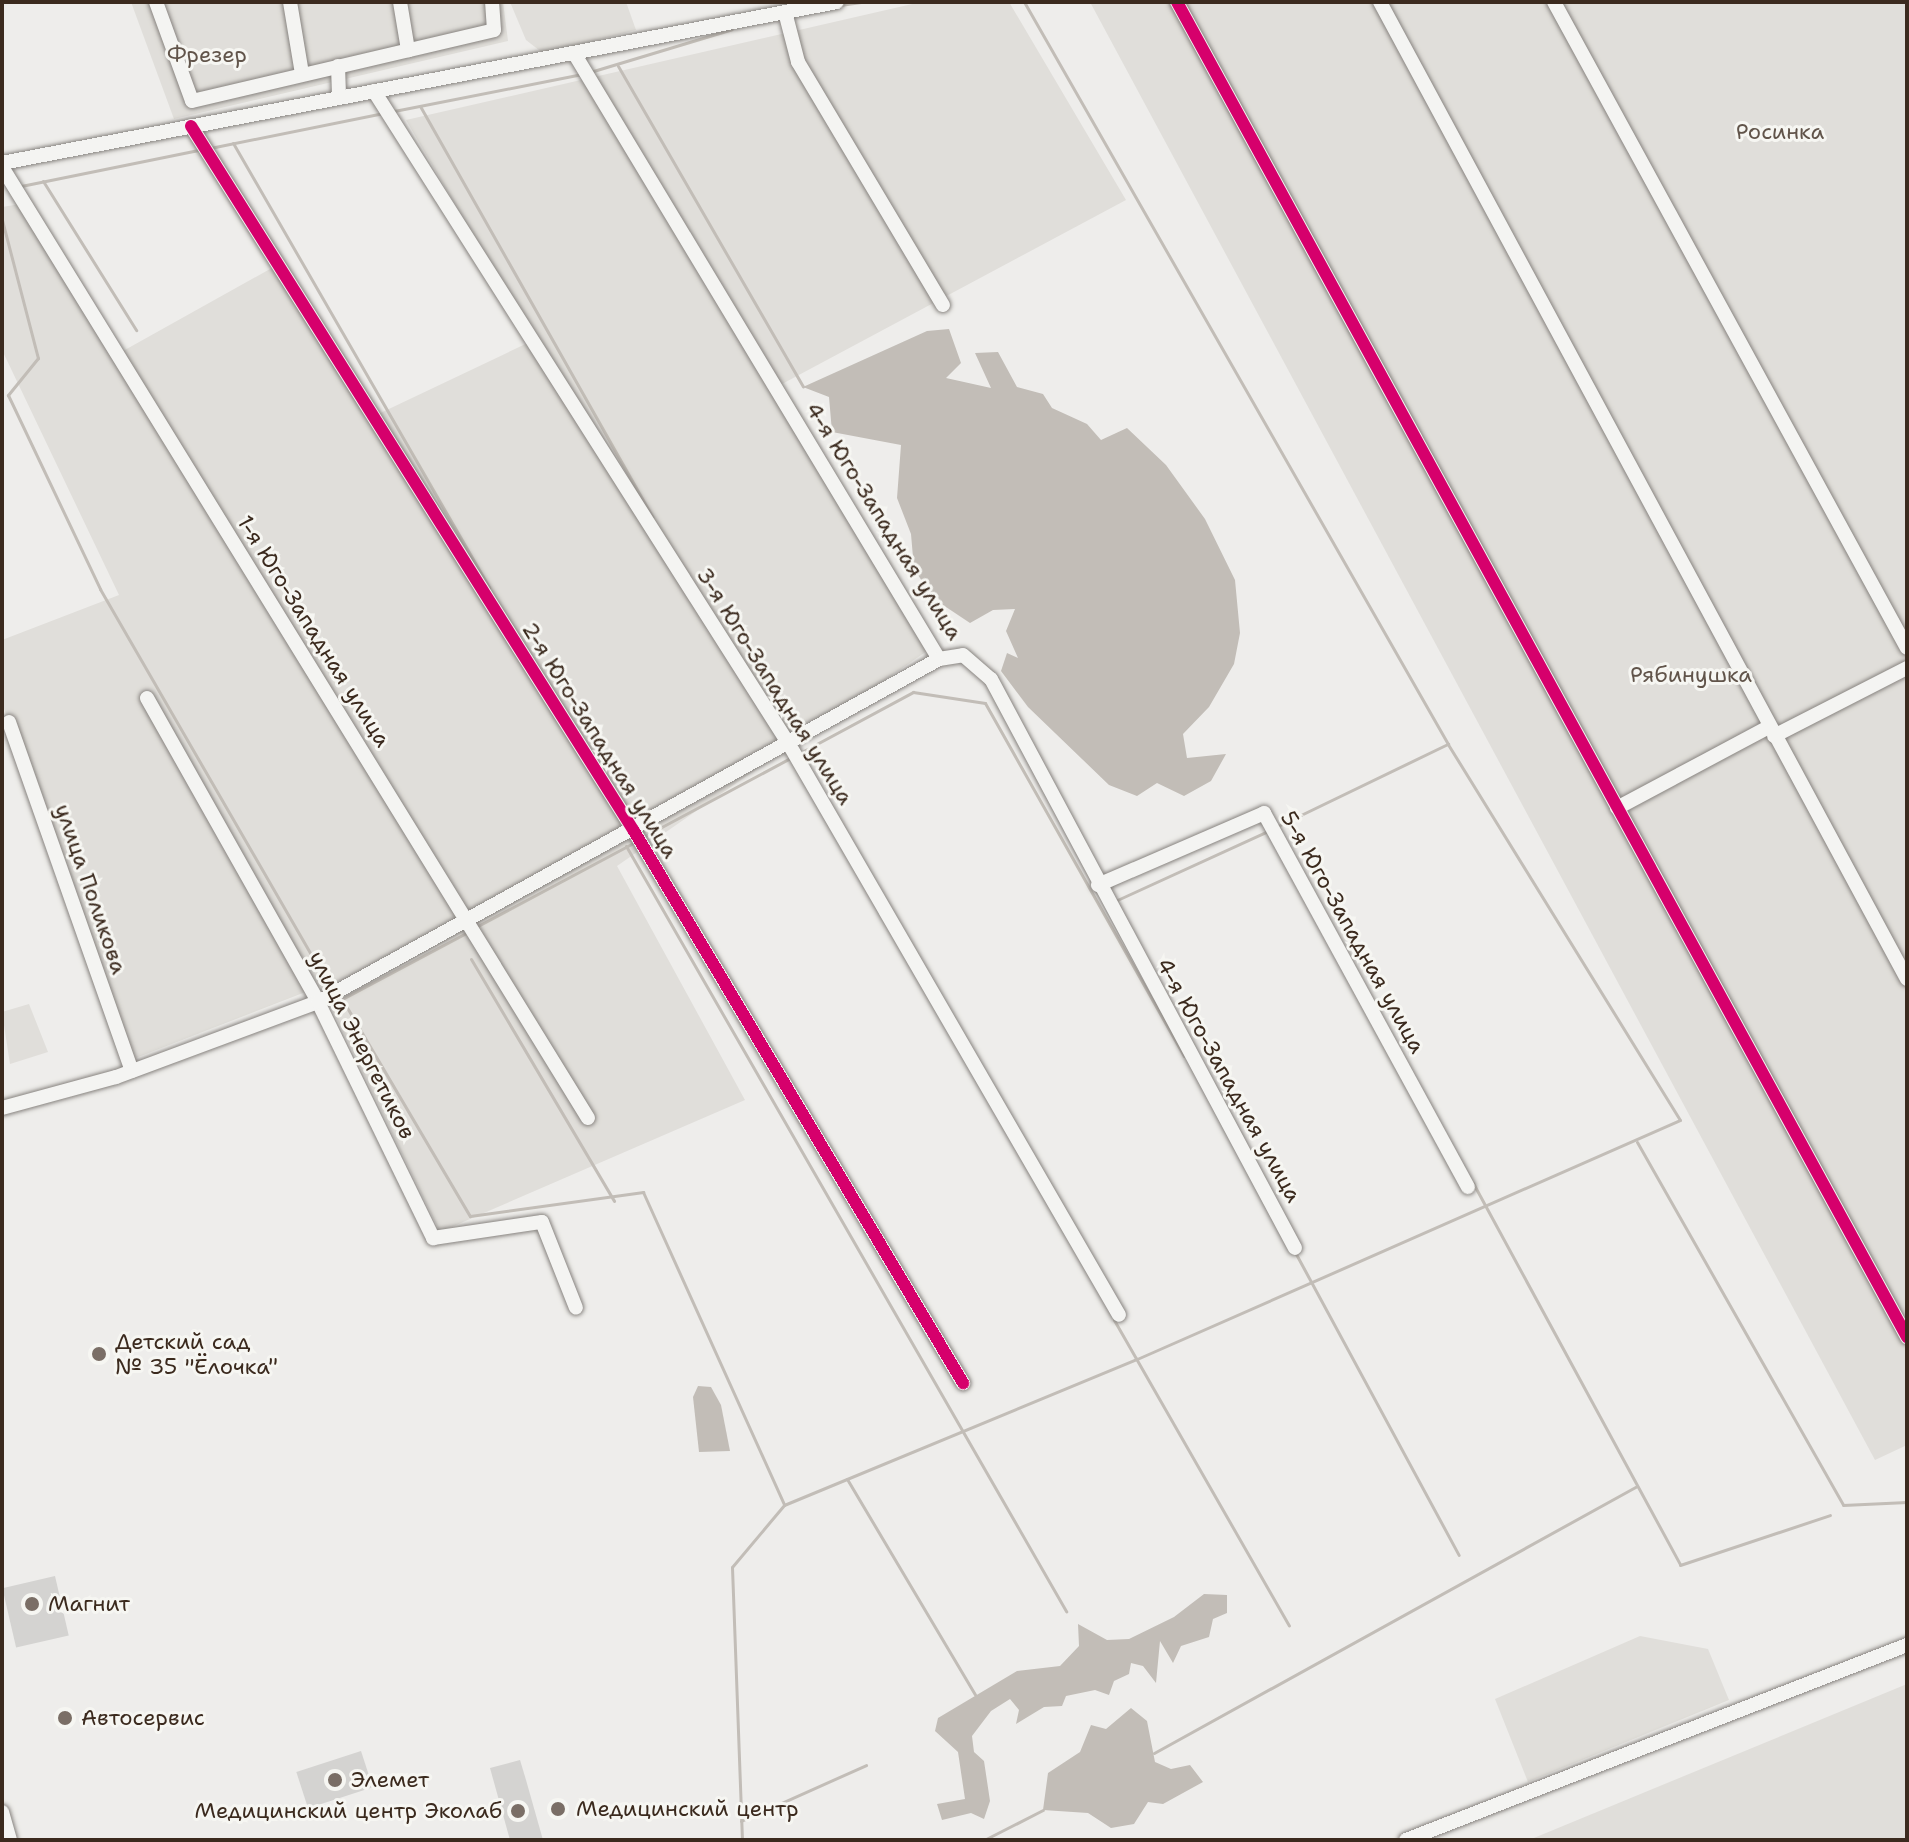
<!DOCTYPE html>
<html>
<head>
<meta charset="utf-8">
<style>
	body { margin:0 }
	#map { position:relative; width:1909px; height:1842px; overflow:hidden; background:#eeedeb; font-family:"Shantell Sans",sans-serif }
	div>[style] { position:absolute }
	.green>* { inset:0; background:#e0deda }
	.water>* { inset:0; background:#c2bdb7 }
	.stream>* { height:3px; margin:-1.5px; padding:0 1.5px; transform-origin:1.5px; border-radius:1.5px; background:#c2bdb7 }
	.building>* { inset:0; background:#d4d3d1; transform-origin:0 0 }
	.roads { filter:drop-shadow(0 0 2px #87837f) drop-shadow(0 0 2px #87837f) }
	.minor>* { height:14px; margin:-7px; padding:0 7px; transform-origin:7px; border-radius:7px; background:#f4f4f2 }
	.cycleway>* { height:12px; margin:-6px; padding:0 6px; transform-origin:6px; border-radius:6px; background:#d6006c }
	.dots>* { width:22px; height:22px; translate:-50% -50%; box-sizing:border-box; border:4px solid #f6f6f2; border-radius:50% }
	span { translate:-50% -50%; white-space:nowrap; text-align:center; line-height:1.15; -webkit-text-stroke:6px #f6f6f2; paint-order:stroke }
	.park-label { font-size:22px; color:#61544a }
	.street-label { font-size:22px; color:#3b2a1e }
	.poi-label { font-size:22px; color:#3b2a1e }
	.left { translate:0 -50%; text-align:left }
	.right { translate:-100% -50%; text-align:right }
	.frame { position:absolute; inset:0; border:4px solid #3b2a1e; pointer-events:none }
</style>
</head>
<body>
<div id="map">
	<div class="green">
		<div style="clip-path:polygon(131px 2px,503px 2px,508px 41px,174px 119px)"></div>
		<div style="clip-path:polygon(510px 2px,626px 2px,636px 30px,544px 54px,526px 40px)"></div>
		<div style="clip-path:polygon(921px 2px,1009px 2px,1126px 200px,782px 384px,937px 644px,617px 866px,745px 1100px,440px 1232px,321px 986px,128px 1061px,2px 703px,2px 640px,119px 595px,2px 350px,2px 207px,27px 203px,123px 351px,279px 264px,372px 417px,534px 340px,406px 120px)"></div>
		<div style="clip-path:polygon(1090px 2px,1907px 2px,1907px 1445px,1875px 1460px)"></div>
		<div style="clip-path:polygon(29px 1004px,48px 1052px,10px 1064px,2px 1012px)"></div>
		<div style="clip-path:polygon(1640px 1636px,1708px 1649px,1729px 1700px,1528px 1782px,1495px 1699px)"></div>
		<div style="clip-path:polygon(1907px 1684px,1907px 1840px,1529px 1840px)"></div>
	</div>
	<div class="water">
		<div style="clip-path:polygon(949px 329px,961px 363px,946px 378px,991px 388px,975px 353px,998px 352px,1017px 387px,1043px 394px,1052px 408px,1087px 424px,1101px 440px,1127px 428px,1166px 465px,1205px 519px,1235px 580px,1240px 633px,1234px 664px,1209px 707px,1183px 734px,1187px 758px,1226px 754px,1211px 781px,1184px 796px,1157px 783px,1137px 796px,1109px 785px,1028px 707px,1001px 671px,1007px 653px,1018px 658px,1006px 631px,1015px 609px,993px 610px,970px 623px,934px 599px,914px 569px,911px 534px,897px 498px,901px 445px,832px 432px,829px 397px,803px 387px,927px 331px)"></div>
		<div style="clip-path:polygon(698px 1386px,711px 1387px,721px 1405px,730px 1451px,699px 1452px,693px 1397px)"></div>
		<div style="clip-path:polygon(1204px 1594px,1227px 1595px,1227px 1613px,1213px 1619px,1209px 1637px,1181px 1646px,1173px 1663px,1160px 1641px,1156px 1683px,1143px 1666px,1131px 1663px,1129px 1674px,1114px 1681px,1109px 1695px,1095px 1690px,1066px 1696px,1062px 1706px,1044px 1707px,1016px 1724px,1019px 1710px,1010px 1699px,991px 1711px,972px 1736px,974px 1752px,984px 1761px,990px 1801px,984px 1819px,971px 1813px,942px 1820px,937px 1804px,965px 1799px,958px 1752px,935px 1731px,938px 1718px,1017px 1671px,1060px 1666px,1079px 1646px,1078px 1624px,1107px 1640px,1129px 1639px,1174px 1617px)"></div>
		<div style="clip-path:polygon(1131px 1708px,1147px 1721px,1155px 1762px,1171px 1769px,1190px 1765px,1203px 1782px,1163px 1804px,1148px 1802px,1134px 1824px,1111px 1828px,1088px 1813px,1043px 1810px,1048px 1773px,1080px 1752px,1091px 1725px,1106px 1729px)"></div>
	</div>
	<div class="stream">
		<div style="left:840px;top:5px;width:21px;rotate:-8deg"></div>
		<div style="left:618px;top:66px;width:370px;rotate:60deg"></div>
		<div style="left:590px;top:72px;width:148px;rotate:-16.8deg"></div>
		<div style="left:420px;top:106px;width:472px;rotate:60.5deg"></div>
		<div style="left:394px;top:111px;width:193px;rotate:-11.1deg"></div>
		<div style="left:233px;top:143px;width:513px;rotate:60.03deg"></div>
		<div style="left:210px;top:148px;width:177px;rotate:-11.4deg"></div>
		<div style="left:43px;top:181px;width:176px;rotate:58deg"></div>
		<div style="left:21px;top:186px;width:181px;rotate:-11.5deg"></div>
		<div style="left:2px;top:220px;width:143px;rotate:75.4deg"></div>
		<div style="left:38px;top:358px;width:48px;rotate:129deg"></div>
		<div style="left:8px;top:395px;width:215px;rotate:64.6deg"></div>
		<div style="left:100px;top:589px;width:446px;rotate:60deg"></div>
		<div style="left:798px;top:754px;width:131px;rotate:-28.3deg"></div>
		<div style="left:913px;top:692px;width:73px;rotate:8.7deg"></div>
		<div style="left:985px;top:703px;width:405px;rotate:60.6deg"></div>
		<div style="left:1278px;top:826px;width:189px;rotate:-25.8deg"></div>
		<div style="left:643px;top:837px;width:169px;rotate:-28.2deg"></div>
		<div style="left:626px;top:846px;width:883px;rotate:60.09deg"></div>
		<div style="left:1115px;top:901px;width:168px;rotate:-24.6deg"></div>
		<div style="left:474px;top:928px;width:180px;rotate:-28.1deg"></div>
		<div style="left:468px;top:932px;width:143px;rotate:152deg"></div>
		<div style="left:342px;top:999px;width:252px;rotate:59.5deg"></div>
		<div style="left:470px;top:1216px;width:175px;rotate:-7.9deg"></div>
		<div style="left:643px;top:1192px;width:343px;rotate:65.7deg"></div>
		<div style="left:471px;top:959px;width:281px;rotate:59.4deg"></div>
		<div style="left:1637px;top:1142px;width:417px;rotate:60.4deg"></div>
		<div style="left:1843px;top:1505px;width:64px;rotate:-2.7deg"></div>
		<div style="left:1473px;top:1183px;width:434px;rotate:61.5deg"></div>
		<div style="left:1680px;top:1565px;width:158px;rotate:-18.4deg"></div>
		<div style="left:1296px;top:1254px;width:342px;rotate:61.6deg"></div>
		<div style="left:1114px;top:1320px;width:352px;rotate:60.2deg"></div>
		<div style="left:847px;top:1479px;width:251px;rotate:59.3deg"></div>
		<div style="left:1154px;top:1753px;width:552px;rotate:-28.93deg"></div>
		<div style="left:741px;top:1821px;width:137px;rotate:-24.1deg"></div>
		<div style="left:742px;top:1840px;width:273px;rotate:-92.1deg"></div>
		<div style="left:732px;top:1567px;width:81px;rotate:-50deg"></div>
		<div style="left:784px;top:1505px;width:382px;rotate:-22.5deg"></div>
		<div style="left:1137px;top:1359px;width:593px;rotate:-23.76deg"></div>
		<div style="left:1680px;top:1120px;width:442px;rotate:-121.7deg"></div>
		<div style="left:1448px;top:744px;width:855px;rotate:-119.74deg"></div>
		<div style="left:984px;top:1840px;width:66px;rotate:-27deg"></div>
	</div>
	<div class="building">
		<div style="left:55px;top:1576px;width:61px;height:54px;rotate:77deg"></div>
		<div style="left:361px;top:1751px;width:38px;height:68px;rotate:72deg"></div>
		<div style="clip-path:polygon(520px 1760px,526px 1780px,543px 1840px,510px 1840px,490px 1768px)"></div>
	</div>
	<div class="roads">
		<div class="minor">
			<div style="left:156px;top:2px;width:105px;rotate:70deg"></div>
			<div style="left:192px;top:101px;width:310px;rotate:-13.2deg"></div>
			<div style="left:494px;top:30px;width:28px;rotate:-94deg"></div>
			<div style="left:290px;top:2px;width:73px;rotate:80.5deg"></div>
			<div style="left:400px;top:2px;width:49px;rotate:80.5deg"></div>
			<div style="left:1177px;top:2px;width:1522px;rotate:61.33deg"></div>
			<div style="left:1380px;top:2px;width:1110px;rotate:61.66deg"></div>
			<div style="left:1554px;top:2px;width:736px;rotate:61.35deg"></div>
			<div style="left:785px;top:12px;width:52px;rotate:75.4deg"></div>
			<div style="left:798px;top:62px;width:283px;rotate:59.2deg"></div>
			<div style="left:574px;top:53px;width:707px;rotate:58.94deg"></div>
			<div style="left:939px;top:659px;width:24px;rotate:-9deg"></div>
			<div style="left:963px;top:655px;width:37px;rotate:41deg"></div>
			<div style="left:991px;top:679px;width:645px;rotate:61.89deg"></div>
			<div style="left:338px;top:66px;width:32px;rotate:88deg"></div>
			<div style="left:374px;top:91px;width:776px;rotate:57.58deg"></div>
			<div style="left:790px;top:746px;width:657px;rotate:59.96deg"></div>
			<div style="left:191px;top:126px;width:833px;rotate:57.86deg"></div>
			<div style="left:634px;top:831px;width:643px;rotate:59.2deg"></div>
			<div style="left:2px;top:163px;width:850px;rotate:-10.91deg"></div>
			<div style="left:2px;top:167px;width:1117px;rotate:58.36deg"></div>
			<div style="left:147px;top:698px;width:349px;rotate:60.6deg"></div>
			<div style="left:318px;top:1002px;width:263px;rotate:64deg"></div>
			<div style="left:433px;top:1238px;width:110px;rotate:-8.4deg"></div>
			<div style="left:542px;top:1222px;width:92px;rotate:68.4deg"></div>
			<div style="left:9px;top:722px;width:370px;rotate:70.6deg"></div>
			<div style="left:1774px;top:736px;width:149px;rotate:-27.1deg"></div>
			<div style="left:1617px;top:808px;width:172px;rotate:-28.1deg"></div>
			<div style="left:1098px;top:885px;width:181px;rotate:-23.4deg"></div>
			<div style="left:1264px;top:813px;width:426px;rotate:61.4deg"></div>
			<div style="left:2px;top:1108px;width:118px;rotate:-15.2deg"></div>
			<div style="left:116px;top:1077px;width:215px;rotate:-20.4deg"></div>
			<div style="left:318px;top:1002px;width:709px;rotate:-28.91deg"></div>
			<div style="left:2px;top:1812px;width:29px;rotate:74deg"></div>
			<div style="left:1406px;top:1840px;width:538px;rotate:-21.27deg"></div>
		</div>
	</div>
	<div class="cycleway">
		<div style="left:1177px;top:2px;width:1522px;rotate:61.33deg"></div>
		<div style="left:191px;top:126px;width:833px;rotate:57.86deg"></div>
		<div style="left:634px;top:831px;width:643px;rotate:59.2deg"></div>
	</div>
	<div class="dots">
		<div style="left:99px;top:1354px;background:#7a6e66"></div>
		<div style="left:32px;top:1604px;background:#7a6e66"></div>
		<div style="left:65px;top:1718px;background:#7a6e66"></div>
		<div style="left:335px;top:1780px;background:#7a6e66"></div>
		<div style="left:558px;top:1809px;background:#7a6e66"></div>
		<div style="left:518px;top:1811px;background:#7a6e66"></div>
	</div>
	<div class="park-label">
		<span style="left:207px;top:55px">Фрезер</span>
		<span style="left:1780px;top:132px">Росинка</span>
		<span style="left:1691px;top:675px">Рябинушка</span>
	</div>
	<div class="street-label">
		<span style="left:884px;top:521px;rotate:58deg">4-я Юго-Западная улица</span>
		<span style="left:314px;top:631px;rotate:58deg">1-я Юго-Западная улица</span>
		<span style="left:775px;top:686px;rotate:58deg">3-я Юго-Западная улица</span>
		<span style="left:600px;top:740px;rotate:58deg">2-я Юго-Западная улица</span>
		<span style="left:91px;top:889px;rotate:71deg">улица Поликова</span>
		<span style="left:1353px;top:932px;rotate:61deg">5-я Юго-Западная улица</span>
		<span style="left:362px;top:1045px;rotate:63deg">улица Энергетиков</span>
		<span style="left:1229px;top:1080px;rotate:61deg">4-я Юго-Западная улица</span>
	</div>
	<div class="poi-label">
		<span class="left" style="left:115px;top:1354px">Детский сад<br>№ 35 "Ёлочка"</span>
		<span class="left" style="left:48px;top:1604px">Магнит</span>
		<span class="left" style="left:81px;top:1718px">Автосервис</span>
		<span class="left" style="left:351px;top:1780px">Элемет</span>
		<span class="left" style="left:576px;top:1809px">Медицинский центр</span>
		<span class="right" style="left:502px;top:1811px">Медицинский центр Эколаб</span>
	</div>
	<div class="frame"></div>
</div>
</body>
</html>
